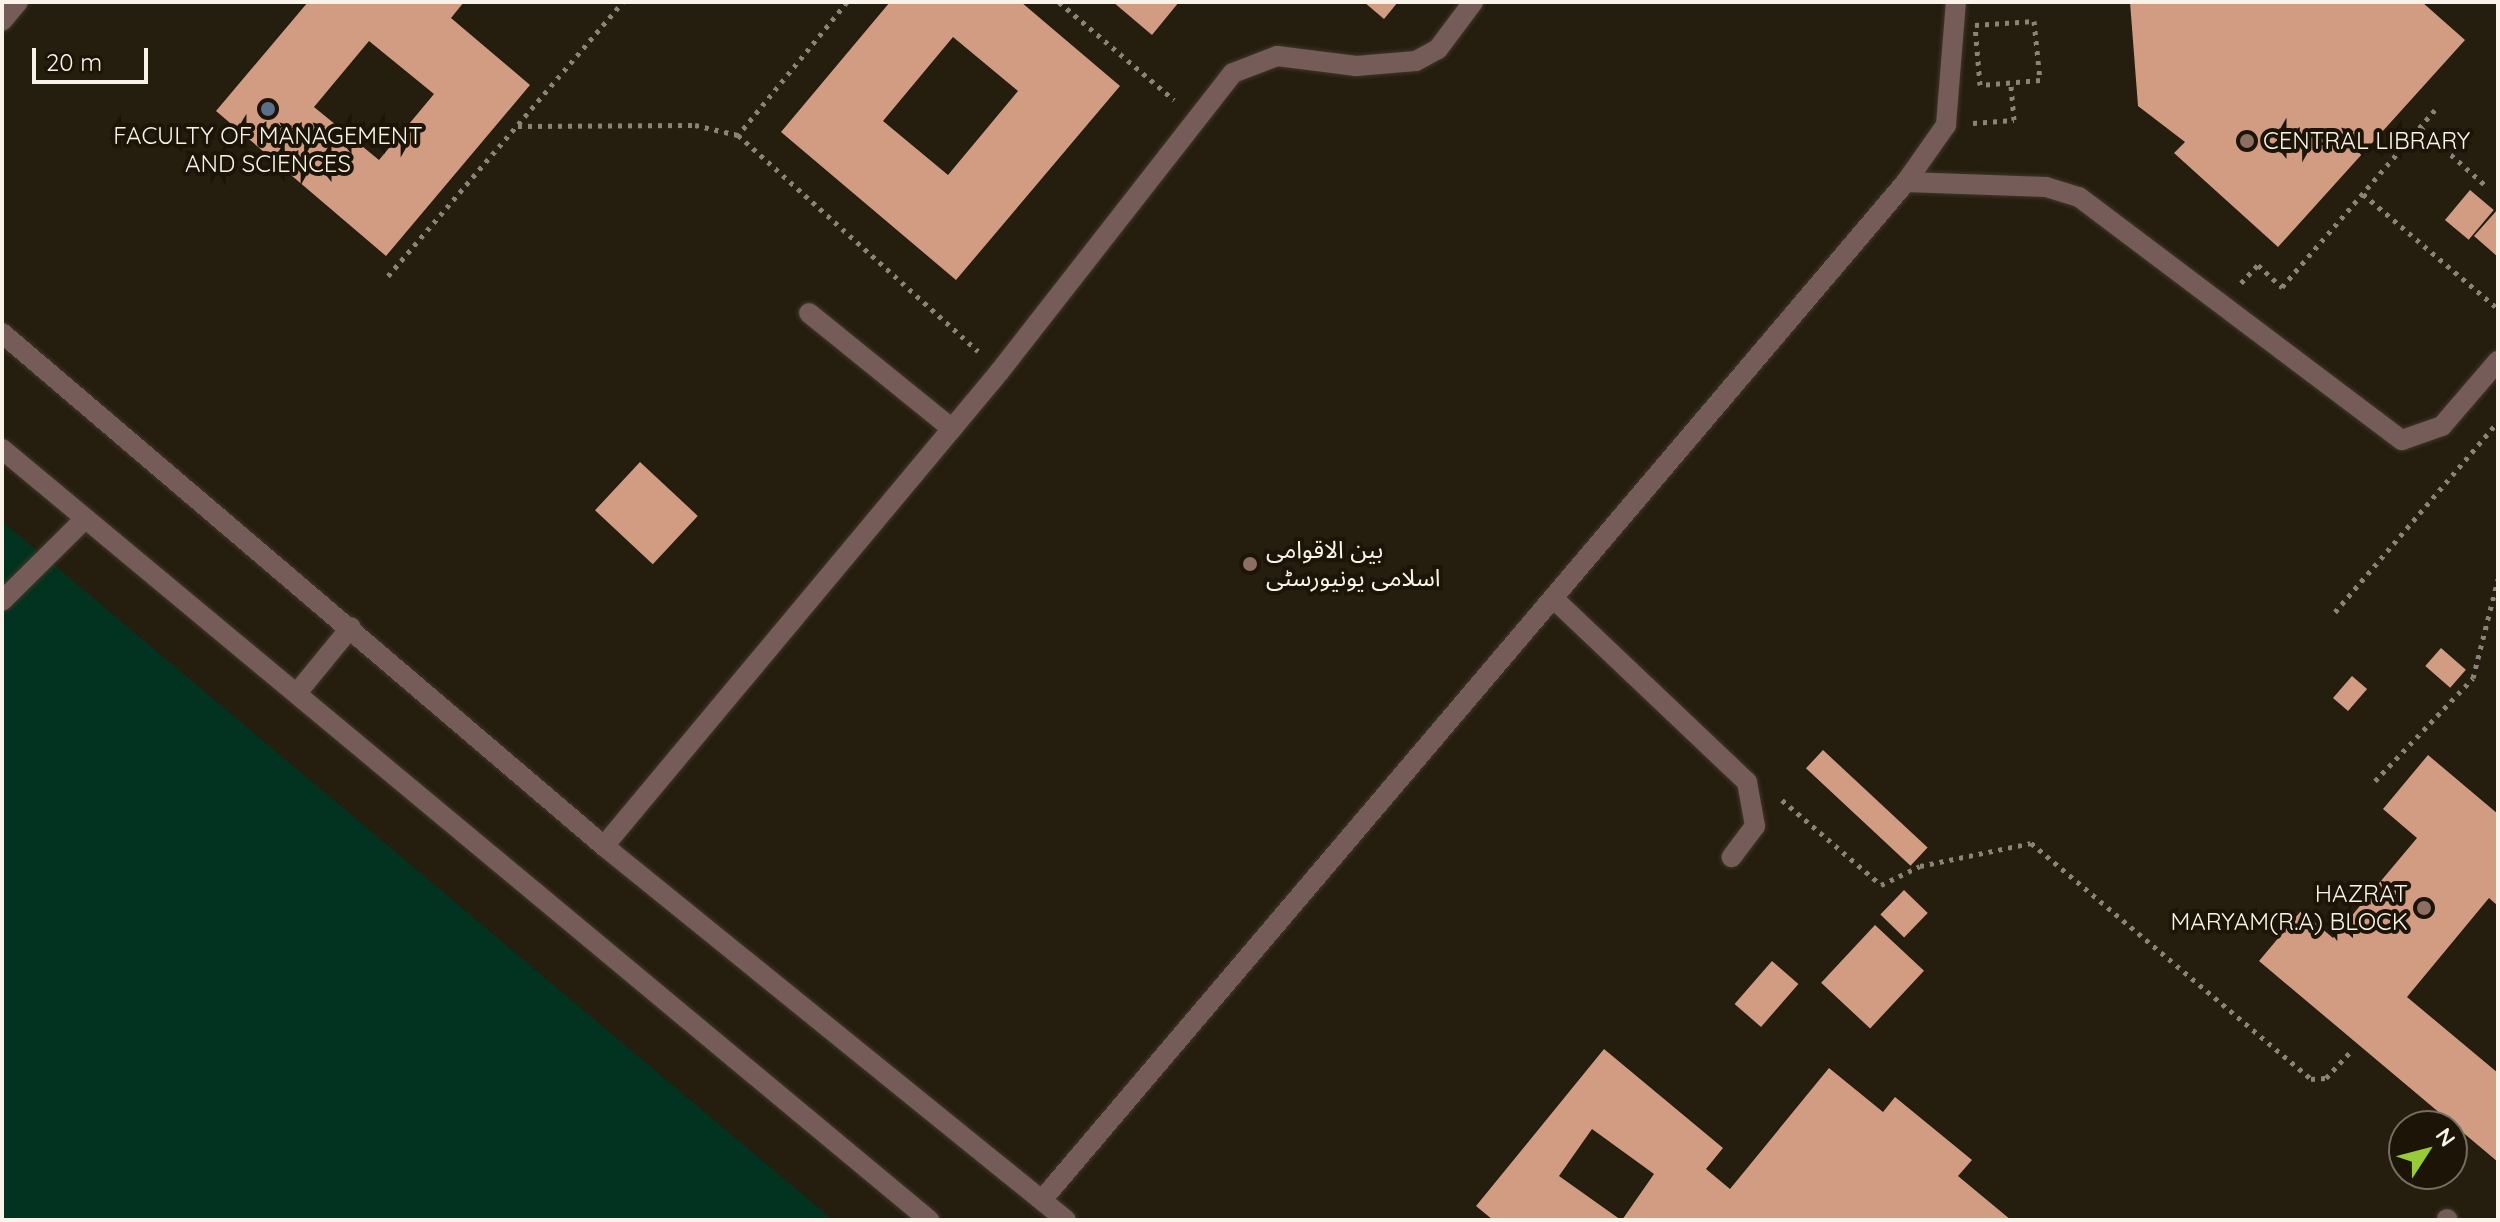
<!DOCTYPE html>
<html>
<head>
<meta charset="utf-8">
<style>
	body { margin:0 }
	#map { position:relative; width:2500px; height:1222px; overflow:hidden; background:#251d0e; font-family:Quicksand,"Noto Sans Arabic",sans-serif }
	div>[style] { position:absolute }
	.green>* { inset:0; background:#023220 }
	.building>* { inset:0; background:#d29c83; transform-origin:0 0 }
	.path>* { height:5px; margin-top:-2.5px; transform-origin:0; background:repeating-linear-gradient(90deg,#8a8376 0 4px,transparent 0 10px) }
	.roads { filter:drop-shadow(0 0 2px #3e3728) drop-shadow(0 0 2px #3e3728) }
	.minor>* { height:20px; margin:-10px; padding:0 10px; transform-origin:10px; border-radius:10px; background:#755c59 }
	.dots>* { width:22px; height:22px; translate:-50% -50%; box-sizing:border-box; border:4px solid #1c1406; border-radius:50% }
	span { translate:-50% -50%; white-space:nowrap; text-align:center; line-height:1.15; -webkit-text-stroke:8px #1c1406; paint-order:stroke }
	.poi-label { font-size:24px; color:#f9f3e9 }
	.left { translate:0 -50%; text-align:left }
	.right { translate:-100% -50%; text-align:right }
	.frame { position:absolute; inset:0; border:4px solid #f9f3e9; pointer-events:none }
	.north { position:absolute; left:2388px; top:1110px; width:80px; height:80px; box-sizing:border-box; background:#1c1406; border:2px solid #746d61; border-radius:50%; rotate:54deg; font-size:22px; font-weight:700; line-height:32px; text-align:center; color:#f9f3e9 }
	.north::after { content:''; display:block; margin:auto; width:28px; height:36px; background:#97cc38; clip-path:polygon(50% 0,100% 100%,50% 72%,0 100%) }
	.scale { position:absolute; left:32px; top:48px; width:116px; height:36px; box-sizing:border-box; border:4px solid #f9f3e9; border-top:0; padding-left:10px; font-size:24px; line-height:28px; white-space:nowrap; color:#f9f3e9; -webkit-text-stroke:6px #1c1406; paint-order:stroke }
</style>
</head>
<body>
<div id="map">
	<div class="green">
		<div style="clip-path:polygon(2px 521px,833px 1220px,2px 1220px)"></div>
	</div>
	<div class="building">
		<div style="clip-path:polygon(evenodd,308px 2px,464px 2px,451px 18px,530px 85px,386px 256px,216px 111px,308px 2px,369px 41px,434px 94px,379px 160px,314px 107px,369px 41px)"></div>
		<div style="clip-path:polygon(evenodd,890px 2px,1021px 2px,1120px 86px,956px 280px,781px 132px,890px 2px,953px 37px,1018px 91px,948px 175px,883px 121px,953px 37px)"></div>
		<div style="clip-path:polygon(1113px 2px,1179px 2px,1152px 35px)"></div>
		<div style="clip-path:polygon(1364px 2px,1398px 2px,1384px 19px)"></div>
		<div style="clip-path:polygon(2130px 2px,2422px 2px,2465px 40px,2278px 247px,2174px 153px,2185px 142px,2138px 106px)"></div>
		<div style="left:2470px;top:190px;width:31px;height:39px;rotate:40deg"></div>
		<div style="clip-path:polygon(2498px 209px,2498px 257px,2474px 236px)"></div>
		<div style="left:640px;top:462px;width:79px;height:66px;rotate:43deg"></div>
		<div style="left:2441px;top:648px;width:33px;height:24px;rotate:41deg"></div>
		<div style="left:2352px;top:676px;width:20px;height:29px;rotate:41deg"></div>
		<div style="left:1823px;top:750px;width:143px;height:25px;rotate:43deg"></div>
		<div style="clip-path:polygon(2428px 755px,2498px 814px,2498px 906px,2489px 898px,2407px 997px,2498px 1073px,2498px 1162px,2259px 961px,2301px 911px,2333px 938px,2417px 838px,2383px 809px)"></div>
		<div style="left:1904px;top:890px;width:33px;height:34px;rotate:44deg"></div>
		<div style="left:1875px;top:925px;width:67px;height:79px;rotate:43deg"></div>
		<div style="left:1772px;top:961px;width:35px;height:57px;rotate:41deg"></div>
		<div style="clip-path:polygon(1604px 1049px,1723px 1148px,1706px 1169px,1730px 1189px,1829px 1068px,1883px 1112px,1895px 1097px,1972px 1160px,1958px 1176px,2011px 1220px,1622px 1220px,1654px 1174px,1592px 1129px,1559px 1176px,1621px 1220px,1493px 1220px,1476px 1206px)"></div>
	</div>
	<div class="path">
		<div style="left:847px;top:2px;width:172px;rotate:129.3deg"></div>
		<div style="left:738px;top:135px;width:323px;rotate:42deg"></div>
		<div style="left:1059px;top:2px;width:151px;rotate:40.4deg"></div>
		<div style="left:2034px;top:21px;width:59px;rotate:84.2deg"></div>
		<div style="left:2040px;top:80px;width:60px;rotate:175.2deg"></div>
		<div style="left:1980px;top:85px;width:60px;rotate:-94.8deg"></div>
		<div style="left:1975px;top:25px;width:59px;rotate:-3.9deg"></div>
		<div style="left:1973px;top:123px;width:41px;rotate:-4.2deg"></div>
		<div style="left:2014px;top:120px;width:38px;rotate:-95deg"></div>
		<div style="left:518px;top:126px;width:177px;rotate:-0.3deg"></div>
		<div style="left:695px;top:125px;width:44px;rotate:13.1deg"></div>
		<div style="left:2421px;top:128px;width:87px;rotate:41.7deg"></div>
		<div style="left:2363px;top:194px;width:177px;rotate:40.4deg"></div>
		<div style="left:388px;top:276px;width:361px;rotate:-49.4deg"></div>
		<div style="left:2241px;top:283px;width:25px;rotate:-47deg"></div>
		<div style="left:2258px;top:265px;width:33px;rotate:43deg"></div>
		<div style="left:2282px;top:287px;width:234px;rotate:-49.2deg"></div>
		<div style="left:2335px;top:612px;width:250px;rotate:-49.4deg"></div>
		<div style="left:2375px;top:781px;width:142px;rotate:-46.4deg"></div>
		<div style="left:2473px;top:678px;width:102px;rotate:-75.8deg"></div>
		<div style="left:1782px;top:800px;width:130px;rotate:40.6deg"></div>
		<div style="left:1881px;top:885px;width:43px;rotate:-26deg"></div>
		<div style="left:1920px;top:866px;width:113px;rotate:-11.7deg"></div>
		<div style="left:2031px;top:843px;width:366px;rotate:40.1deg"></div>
		<div style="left:2311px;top:1079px;width:15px;rotate:-4deg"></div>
		<div style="left:2326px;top:1078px;width:35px;rotate:-47deg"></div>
	</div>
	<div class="roads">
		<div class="minor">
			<div style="left:2px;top:21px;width:25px;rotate:-50deg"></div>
			<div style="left:1906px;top:182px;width:140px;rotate:2deg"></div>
			<div style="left:2046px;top:187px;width:34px;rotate:17deg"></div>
			<div style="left:2079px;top:197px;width:404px;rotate:37deg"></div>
			<div style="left:2402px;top:440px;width:42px;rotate:-19.3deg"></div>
			<div style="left:2442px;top:426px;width:86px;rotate:-49.3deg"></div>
			<div style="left:809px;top:313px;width:184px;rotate:39deg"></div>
			<div style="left:2px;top:333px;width:791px;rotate:40.44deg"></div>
			<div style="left:604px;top:846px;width:594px;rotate:38.99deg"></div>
			<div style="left:2px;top:449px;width:1206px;rotate:39.75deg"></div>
			<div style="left:1553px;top:598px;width:267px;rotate:43.5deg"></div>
			<div style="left:1747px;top:782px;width:45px;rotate:79.7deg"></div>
			<div style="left:1755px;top:826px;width:39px;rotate:127deg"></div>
			<div style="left:2px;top:601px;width:117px;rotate:-44.7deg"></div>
			<div style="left:297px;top:693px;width:85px;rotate:-50.7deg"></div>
			<div style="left:604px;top:846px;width:618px;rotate:-50.18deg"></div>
			<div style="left:1000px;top:371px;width:378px;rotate:-52deg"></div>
			<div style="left:1233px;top:73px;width:47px;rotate:-21.1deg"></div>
			<div style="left:1277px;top:56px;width:80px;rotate:7.2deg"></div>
			<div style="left:1356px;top:66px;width:60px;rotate:-4.8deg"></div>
			<div style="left:1416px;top:61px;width:25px;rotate:-29deg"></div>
			<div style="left:1438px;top:49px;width:59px;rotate:-53.3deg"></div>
			<div style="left:1042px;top:1200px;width:1335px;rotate:-49.68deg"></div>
			<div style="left:1906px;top:182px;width:70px;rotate:-54.9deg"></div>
			<div style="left:1946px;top:125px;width:123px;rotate:-85.4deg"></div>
			<div style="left:2447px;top:1219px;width:1px;rotate:45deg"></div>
		</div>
	</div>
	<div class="dots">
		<div style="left:268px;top:109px;background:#5c6f8a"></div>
		<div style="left:2247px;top:141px;background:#8d6e63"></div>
		<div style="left:1250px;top:564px;background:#8d6e63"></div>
		<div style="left:2424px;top:908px;background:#8d6e63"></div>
	</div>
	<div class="poi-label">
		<span style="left:268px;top:150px">FACULTY OF MANAGEMENT<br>AND SCIENCES</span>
		<span class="left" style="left:2263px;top:141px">CENTRAL LIBRARY</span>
		<span class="left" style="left:1266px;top:564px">بین الاقوامی<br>اسلامی یونیورسٹی</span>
		<span class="right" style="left:2408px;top:908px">HAZRAT<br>MARYAM(R.A) BLOCK</span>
	</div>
	<div class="frame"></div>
	<div class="north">N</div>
	<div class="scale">20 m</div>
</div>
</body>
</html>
